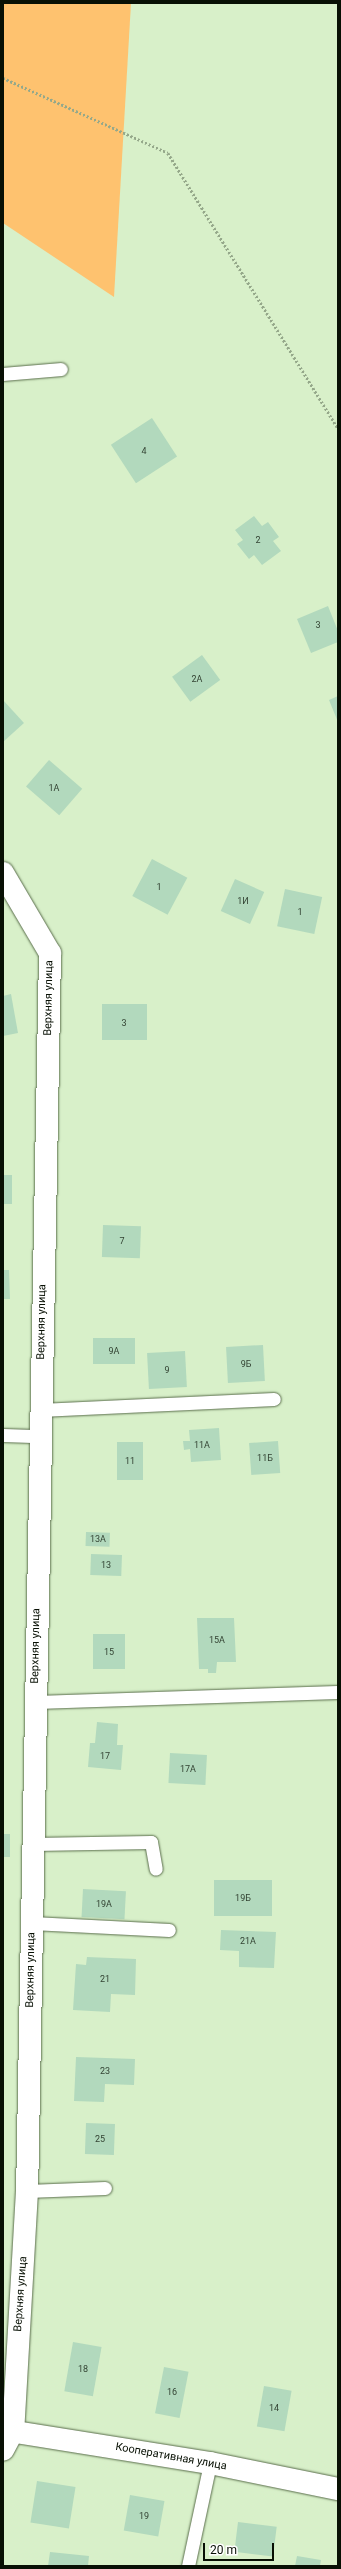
<!DOCTYPE html>
<html>
<head>
<meta charset="utf-8">
<style>
	body { margin:0 }
	#map { position:relative; width:341px; height:2569px; overflow:hidden; background:#d8f0c9; font-family:Roboto,sans-serif }
	div>[style] { position:absolute }
	.green>* { inset:0; background:#fec26f }
	.building>* { inset:0; background:#b2d9bd; transform-origin:0 0 }
	.path>* { height:2.5px; margin-top:-1.25px; transform-origin:0; background:repeating-linear-gradient(90deg,#95a88a 0 2px,transparent 0 4px) }
	.roads { filter:drop-shadow(0 0 1px #5a6e4c) drop-shadow(0 0 1px #5a6e4c) }
	.service>* { height:13px; margin:-6.5px; padding:0 6.5px; transform-origin:6.5px; border-radius:6.5px; background:#fff }
	.minor>* { height:22px; margin:-11px; padding:0 11px; transform-origin:11px; border-radius:11px; background:#fff }
	span { translate:-50% -50%; white-space:nowrap; text-align:center; line-height:1.15; -webkit-text-stroke:4px #fff; paint-order:stroke }
	.number-label { font-size:9px; color:#324232 }
	.number-label span { -webkit-text-stroke-width:0 }
	.street-label { font-size:11px; color:#081004 }
	.frame { position:absolute; inset:0; border:4px solid #081004; pointer-events:none }
	.scale { position:absolute; left:203px; top:2543px; width:71px; height:18px; box-sizing:border-box; border:2px solid #081004; border-top:0; padding-left:5px; font-size:12px; line-height:14px; white-space:nowrap; color:#081004; -webkit-text-stroke:3px #fff; paint-order:stroke }
</style>
</head>
<body>
<div id="map">
	<div class="green">
		<div style="clip-path:polygon(3px 3px,131px 3px,114px 297px,3px 223px)"></div>
	</div>
	<div class="building">
		<div style="left:152px;top:418px;width:46px;height:49px;rotate:57deg"></div>
		<div style="clip-path:polygon(254px 516px,262px 526px,268px 522px,279px 537px,273px 541px,281px 551px,262px 565px,254px 555px,249px 559px,237px 544px,243px 540px,235px 530px)"></div>
		<div style="clip-path:polygon(328px 606px,338px 631px,338px 642px,311px 653px,297px 619px)"></div>
		<div style="left:202px;top:655px;width:31px;height:37px;rotate:54deg"></div>
		<div style="clip-path:polygon(338px 696px,338px 722px,329px 700px)"></div>
		<div style="clip-path:polygon(3px 700px,24px 723px,3px 742px)"></div>
		<div style="left:49px;top:760px;width:44px;height:35px;rotate:41deg"></div>
		<div style="left:152px;top:859px;width:40px;height:42px;rotate:28deg"></div>
		<div style="left:235px;top:879px;width:32px;height:35px;rotate:24deg"></div>
		<div style="left:285px;top:889px;width:38px;height:38px;rotate:12deg"></div>
		<div style="clip-path:polygon(11px 994px,18px 1033px,3px 1036px,3px 996px)"></div>
		<div style="left:147px;top:1004px;width:36px;height:45px;rotate:90deg"></div>
		<div style="left:3px;top:1175px;width:9px;height:29px"></div>
		<div style="left:103px;top:1225px;width:38px;height:32px;rotate:2deg"></div>
		<div style="clip-path:polygon(3px 1270px,9px 1270px,10px 1299px,3px 1299px)"></div>
		<div style="left:93px;top:1338px;width:42px;height:26px"></div>
		<div style="left:263px;top:1345px;width:36px;height:37px;rotate:87deg"></div>
		<div style="left:185px;top:1351px;width:36px;height:38px;rotate:87deg"></div>
		<div style="clip-path:polygon(219px 1428px,221px 1460px,191px 1462px,190px 1449px,184px 1450px,183px 1441px,190px 1441px,189px 1430px)"></div>
		<div style="left:278px;top:1441px;width:32px;height:29px;rotate:86deg"></div>
		<div style="left:117px;top:1442px;width:26px;height:38px"></div>
		<div style="left:86px;top:1532px;width:24px;height:14px;rotate:2deg"></div>
		<div style="left:91px;top:1554px;width:31px;height:21px;rotate:2deg"></div>
		<div style="clip-path:polygon(197px 1618px,234px 1618px,236px 1662px,217px 1662px,216px 1673px,208px 1673px,208px 1669px,199px 1669px)"></div>
		<div style="left:93px;top:1634px;width:32px;height:35px"></div>
		<div style="clip-path:polygon(97px 1722px,118px 1724px,117px 1745px,123px 1745px,121px 1770px,88px 1767px,90px 1743px,95px 1743px)"></div>
		<div style="left:170px;top:1753px;width:37px;height:30px;rotate:3deg"></div>
		<div style="left:3px;top:1834px;width:7px;height:23px"></div>
		<div style="left:214px;top:1880px;width:58px;height:36px"></div>
		<div style="left:83px;top:1889px;width:43px;height:28px;rotate:3deg"></div>
		<div style="clip-path:polygon(221px 1930px,276px 1932px,274px 1968px,239px 1967px,239px 1951px,220px 1950px)"></div>
		<div style="clip-path:polygon(87px 1957px,136px 1959px,135px 1995px,111px 1994px,110px 2012px,73px 2010px,76px 1964px,86px 1965px)"></div>
		<div style="clip-path:polygon(76px 2057px,135px 2059px,134px 2085px,105px 2084px,104px 2102px,74px 2101px)"></div>
		<div style="left:86px;top:2123px;width:29px;height:31px;rotate:2deg"></div>
		<div style="left:73px;top:2342px;width:29px;height:50px;rotate:10deg"></div>
		<div style="left:164px;top:2367px;width:25px;height:47px;rotate:11deg"></div>
		<div style="left:264px;top:2386px;width:28px;height:41px;rotate:10deg"></div>
		<div style="left:37px;top:2481px;width:39px;height:42px;rotate:9deg"></div>
		<div style="left:130px;top:2495px;width:35px;height:36px;rotate:10deg"></div>
		<div style="left:238px;top:2522px;width:39px;height:30px;rotate:7deg"></div>
		<div style="clip-path:polygon(50px 2552px,89px 2556px,88px 2566px,48px 2566px)"></div>
		<div style="clip-path:polygon(297px 2556px,321px 2560px,320px 2566px,295px 2566px)"></div>
	</div>
	<div class="path">
		<div style="left:3px;top:78px;width:181px;rotate:24.4deg"></div>
		<div style="left:168px;top:153px;width:323px;rotate:58.3deg"></div>
	</div>
	<div class="roads">
		<div class="service">
			<div style="left:3px;top:374px;width:58px;rotate:-4.9deg"></div>
			<div style="left:40px;top:1410px;width:234px;rotate:-2.7deg"></div>
			<div style="left:3px;top:1435px;width:37px;rotate:2deg"></div>
			<div style="left:35px;top:1702px;width:303px;rotate:-1.9deg"></div>
			<div style="left:33px;top:1844px;width:118px;rotate:-1deg"></div>
			<div style="left:151px;top:1842px;width:27px;rotate:80deg"></div>
			<div style="left:32px;top:1923px;width:137px;rotate:2.9deg"></div>
			<div style="left:27px;top:2191px;width:78px;rotate:-2.2deg"></div>
			<div style="left:188px;top:2566px;width:105px;rotate:-77.9deg"></div>
		</div>
		<div class="minor">
			<div style="left:3px;top:873px;width:93px;rotate:59.6deg"></div>
			<div style="left:50px;top:953px;width:1238px;rotate:91.06deg"></div>
			<div style="left:27px;top:2191px;width:240px;rotate:93.3deg"></div>
			<div style="left:13px;top:2431px;width:21px;rotate:118deg"></div>
			<div style="left:3px;top:2430px;width:210px;rotate:9.1deg"></div>
			<div style="left:210px;top:2463px;width:131px;rotate:11.5deg"></div>
		</div>
	</div>
	<div class="number-label">
		<span style="left:144px;top:451px">4</span>
		<span style="left:258px;top:540px">2</span>
		<span style="left:318px;top:625px">3</span>
		<span style="left:197px;top:679px">2А</span>
		<span style="left:54px;top:788px">1А</span>
		<span style="left:159px;top:887px">1</span>
		<span style="left:243px;top:901px">1И</span>
		<span style="left:300px;top:912px">1</span>
		<span style="left:124px;top:1023px">3</span>
		<span style="left:122px;top:1241px">7</span>
		<span style="left:114px;top:1351px">9А</span>
		<span style="left:246px;top:1364px">9Б</span>
		<span style="left:167px;top:1370px">9</span>
		<span style="left:202px;top:1445px">11А</span>
		<span style="left:265px;top:1458px">11Б</span>
		<span style="left:130px;top:1461px">11</span>
		<span style="left:98px;top:1539px">13А</span>
		<span style="left:106px;top:1565px">13</span>
		<span style="left:217px;top:1640px">15А</span>
		<span style="left:109px;top:1652px">15</span>
		<span style="left:105px;top:1756px">17</span>
		<span style="left:188px;top:1769px">17А</span>
		<span style="left:243px;top:1898px">19Б</span>
		<span style="left:104px;top:1904px">19А</span>
		<span style="left:248px;top:1941px">21А</span>
		<span style="left:105px;top:1979px">21</span>
		<span style="left:105px;top:2071px">23</span>
		<span style="left:100px;top:2139px">25</span>
		<span style="left:83px;top:2369px">18</span>
		<span style="left:172px;top:2392px">16</span>
		<span style="left:274px;top:2408px">14</span>
		<span style="left:144px;top:2516px">19</span>
	</div>
	<div class="street-label">
		<span style="left:49px;top:998px;rotate:-89deg">Верхняя улица</span>
		<span style="left:42px;top:1322px;rotate:-89deg">Верхняя улица</span>
		<span style="left:36px;top:1646px;rotate:-89deg">Верхняя улица</span>
		<span style="left:31px;top:1970px;rotate:-89deg">Верхняя улица</span>
		<span style="left:21px;top:2294px;rotate:-86deg">Верхняя улица</span>
		<span style="left:171px;top:2457px;rotate:10deg">Кооперативная улица</span>
	</div>
	<div class="frame"></div>
	<div class="scale">20 m</div>
</div>
</body>
</html>
